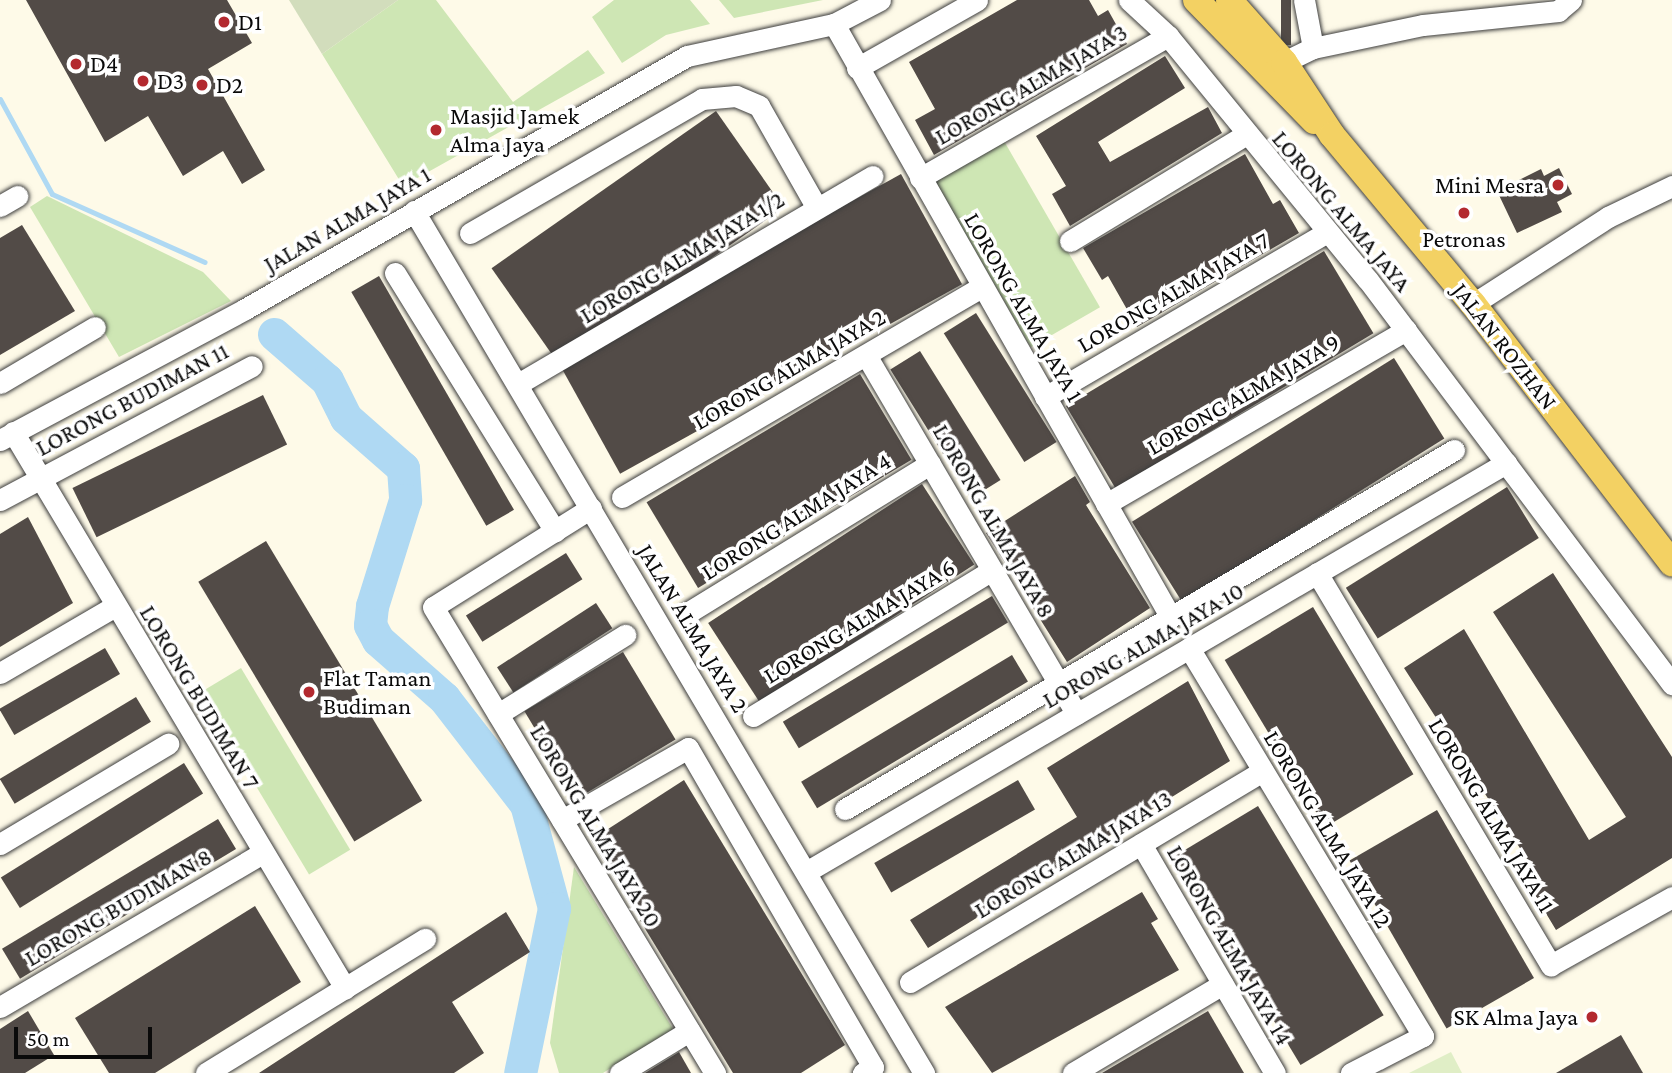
<!DOCTYPE html>
<html>
<head>
<meta charset="utf-8">
<style>
	body { margin:0 }
	#map { position:relative; width:1672px; height:1073px; overflow:hidden; background:#fefae8; font-family:"Crimson Pro",serif }
	div>[style] { position:absolute }
	.green>* { inset:0; background:#cee6b4; transform-origin:0 0 }
	.cemetery>* { inset:0; background:#d2ddbc }
	.pitch>* { inset:0; background:#e0eec6 }
	.stream>* { height:5px; margin:-2.5px; padding:0 2.5px; transform-origin:2.5px; border-radius:2.5px; background:#afd9f3 }
	.river>* { height:33px; margin:-16.5px; padding:0 16.5px; transform-origin:16.5px; border-radius:16.5px; background:#afd9f3 }
	.building>* { inset:0; background:#524b47; transform-origin:0 0 }
	.roads { filter:drop-shadow(0 0 2px #3d3d3d) drop-shadow(0 0 2px #3d3d3d) }
	.minor>* { height:21px; margin:-10.5px; padding:0 10.5px; transform-origin:10.5px; border-radius:10.5px; background:#fff }
	.major>* { height:26px; margin:-13px; padding:0 13px; transform-origin:13px; border-radius:13px; background:#f3d163 }
	.dots>* { width:19px; height:19px; translate:-50% -50%; box-sizing:border-box; border:4px solid #fff; border-radius:50% }
	span { translate:-50% -50%; white-space:nowrap; text-align:center; line-height:1.15; -webkit-text-stroke:7px #fff; paint-order:stroke }
	.poi-label { font-size:24px; color:#0a0a0a }
	.left { translate:0 -50%; text-align:left }
	.right { translate:-100% -50%; text-align:right }
	.street-label { font-size:24px; color:#0a0a0a }
	.scale { position:absolute; left:14px; top:1027px; width:138px; height:32px; box-sizing:border-box; border:4px solid #0a0a0a; border-top:0; padding-left:9px; font-size:21px; line-height:24px; white-space:nowrap; color:#0a0a0a; -webkit-text-stroke:5px #fff; paint-order:stroke }
</style>
</head>
<body>
<div id="map">
	<div class="green">
		<div style="clip-path:polygon(398px 0,436px 0,513px 102px,588px 50px,605px 73px,403px 186px,322px 54px)"></div>
		<div style="clip-path:polygon(614px 0,690px 0,710px 24px,666px 35px,622px 63px,592px 17px)"></div>
		<div style="clip-path:polygon(719px 0,823px 0,734px 18px)"></div>
		<div style="left:1004px;top:141px;width:192px;height:80px;rotate:60deg"></div>
		<div style="clip-path:polygon(47px 196px,203px 272px,231px 301px,119px 357px,30px 207px)"></div>
		<div style="left:241px;top:668px;width:212px;height:48px;rotate:59deg"></div>
		<div style="clip-path:polygon(574px 867px,673px 1029px,603px 1073px,559px 1073px,550px 1043px)"></div>
	</div>
	<div class="cemetery">
		<div style="clip-path:polygon(289px 0,398px 0,322px 54px)"></div>
	</div>
	<div class="pitch">
		<div style="clip-path:polygon(1451px 1052px,1462px 1073px,1409px 1073px)"></div>
	</div>
	<div class="stream">
		<div style="left:0;top:99px;width:108px;rotate:61.3deg"></div>
		<div style="left:52px;top:194px;width:167px;rotate:24deg"></div>
	</div>
	<div class="river">
		<div style="left:274px;top:334px;width:70px;rotate:41deg"></div>
		<div style="left:327px;top:380px;width:42px;rotate:63.4deg"></div>
		<div style="left:346px;top:418px;width:76px;rotate:41.3deg"></div>
		<div style="left:403px;top:468px;width:32px;rotate:86deg"></div>
		<div style="left:405px;top:500px;width:111px;rotate:107.3deg"></div>
		<div style="left:372px;top:606px;width:19px;rotate:96deg"></div>
		<div style="left:370px;top:625px;width:17px;rotate:62deg"></div>
		<div style="left:378px;top:640px;width:88px;rotate:41.3deg"></div>
		<div style="left:444px;top:698px;width:134px;rotate:52.3deg"></div>
		<div style="left:526px;top:804px;width:108px;rotate:74.9deg"></div>
		<div style="left:554px;top:908px;width:168px;rotate:101.6deg"></div>
	</div>
	<div class="building">
		<div style="clip-path:polygon(26px 0,227px 0,252px 43px,208px 69px,265px 170px,242px 184px,223px 151px,183px 176px,148px 116px,105px 142px)"></div>
		<div style="clip-path:polygon(1017px 0,1089px 0,1098px 16px,1108px 10px,1127px 44px,934px 155px,915px 120px,935px 109px,909px 62px)"></div>
		<div style="left:1281px;top:0;width:10px;height:45px"></div>
		<div style="clip-path:polygon(1165px 56px,1185px 88px,1098px 142px,1110px 162px,1208px 107px,1222px 133px,1070px 226px,1052px 194px,1066px 186px,1036px 136px)"></div>
		<div style="left:716px;top:111px;width:118px;height:274px;rotate:55deg"></div>
		<div style="clip-path:polygon(1245px 154px,1273px 204px,1280px 200px,1299px 233px,1137px 327px,1108px 276px,1102px 280px,1083px 248px)"></div>
		<div style="clip-path:polygon(1559px 168px,1572px 194px,1557px 202px,1562px 212px,1517px 233px,1497px 191px,1541px 169px,1544px 176px)"></div>
		<div style="left:901px;top:174px;width:126px;height:391px;rotate:61deg"></div>
		<div style="clip-path:polygon(22px 225px,75px 311px,0 355px,0 238px)"></div>
		<div style="left:1324px;top:251px;width:96px;height:301px;rotate:59deg"></div>
		<div style="left:379px;top:276px;width:270px;height:32px;rotate:60deg"></div>
		<div style="left:976px;top:313px;width:152px;height:38px;rotate:58deg"></div>
		<div style="left:920px;top:351px;width:152px;height:35px;rotate:58deg"></div>
		<div style="left:1394px;top:358px;width:95px;height:309px;rotate:58deg"></div>
		<div style="left:860px;top:374px;width:100px;height:249px;rotate:59deg"></div>
		<div style="left:263px;top:395px;width:55px;height:212px;rotate:64deg"></div>
		<div style="clip-path:polygon(1075px 476px,1090px 502px,1086px 505px,1150px 608px,1067px 662px,986px 533px)"></div>
		<div style="left:922px;top:484px;width:96px;height:255px;rotate:57deg"></div>
		<div style="left:1507px;top:487px;width:60px;height:190px;rotate:58deg"></div>
		<div style="clip-path:polygon(28px 517px,73px 603px,0 647px,0 534px)"></div>
		<div style="left:266px;top:541px;width:303px;height:79px;rotate:59deg"></div>
		<div style="left:566px;top:553px;width:31px;height:118px;rotate:58deg"></div>
		<div style="clip-path:polygon(1553px 573px,1672px 757px,1672px 858px,1556px 930px,1526px 880px,1536px 873px,1404px 668px,1464px 629px,1589px 840px,1626px 817px,1493px 612px)"></div>
		<div style="left:992px;top:596px;width:31px;height:244px;rotate:59deg"></div>
		<div style="left:596px;top:603px;width:30px;height:118px;rotate:57deg"></div>
		<div style="left:1313px;top:607px;width:195px;height:103px;rotate:59deg"></div>
		<div style="left:105px;top:648px;width:30px;height:122px;rotate:60deg"></div>
		<div style="left:623px;top:652px;width:102px;height:115px;rotate:59deg"></div>
		<div style="left:1012px;top:655px;width:31px;height:246px;rotate:59deg"></div>
		<div style="clip-path:polygon(1188px 681px,1230px 761px,928px 948px,910px 920px,1077px 817px,1047px 768px)"></div>
		<div style="left:136px;top:697px;width:29px;height:159px;rotate:59deg"></div>
		<div style="left:184px;top:763px;width:36px;height:216px;rotate:58deg"></div>
		<div style="clip-path:polygon(684px 780px,845px 1045px,801px 1073px,733px 1073px,591px 840px)"></div>
		<div style="left:1018px;top:780px;width:34px;height:166px;rotate:60deg"></div>
		<div style="left:1258px;top:806px;width:244px;height:97px;rotate:59deg"></div>
		<div style="left:1437px;top:810px;width:194px;height:101px;rotate:60deg"></div>
		<div style="left:218px;top:819px;width:35px;height:252px;rotate:59deg"></div>
		<div style="clip-path:polygon(1142px 892px,1158px 919px,1151px 923px,1179px 970px,992px 1073px,945px 1007px)"></div>
		<div style="clip-path:polygon(255px 906px,301px 982px,155px 1073px,109px 1073px,75px 1018px)"></div>
		<div style="clip-path:polygon(506px 912px,530px 952px,452px 1002px,484px 1053px,454px 1073px,259px 1073px)"></div>
		<div style="clip-path:polygon(28px 1011px,54px 1055px,25px 1073px,0 1073px,0 1029px)"></div>
		<div style="clip-path:polygon(1208px 1011px,1244px 1073px,1102px 1073px)"></div>
		<div style="clip-path:polygon(1621px 1035px,1643px 1073px,1556px 1073px)"></div>
		<div style="clip-path:polygon(679px 1052px,691px 1073px,645px 1073px)"></div>
	</div>
	<div class="roads">
		<div class="minor">
			<div style="left:1129px;top:0;width:53px;rotate:42.7deg"></div>
			<div style="left:1168px;top:36px;width:315px;rotate:50.7deg"></div>
			<div style="left:1368px;top:280px;width:506px;rotate:53.04deg"></div>
			<div style="left:1304px;top:0;width:49px;rotate:79.4deg"></div>
			<div style="left:834px;top:24px;width:681px;rotate:60.42deg"></div>
			<div style="left:1284px;top:62px;width:32px;rotate:-26deg"></div>
			<div style="left:1313px;top:48px;width:112px;rotate:-11.8deg"></div>
			<div style="left:1423px;top:25px;width:136px;rotate:-5.9deg"></div>
			<div style="left:1558px;top:11px;width:17px;rotate:-40deg"></div>
			<div style="left:857px;top:68px;width:138px;rotate:-29.5deg"></div>
			<div style="left:920px;top:178px;width:286px;rotate:-29.8deg"></div>
			<div style="left:0;top:206px;width:20px;rotate:-30deg"></div>
			<div style="left:414px;top:211px;width:1002px;rotate:59.39deg"></div>
			<div style="left:470px;top:233px;width:268px;rotate:-30deg"></div>
			<div style="left:702px;top:99px;width:34px;rotate:-5deg"></div>
			<div style="left:736px;top:96px;width:25px;rotate:23deg"></div>
			<div style="left:759px;top:106px;width:117px;rotate:60.4deg"></div>
			<div style="left:1070px;top:241px;width:205px;rotate:-31.2deg"></div>
			<div style="left:395px;top:273px;width:304px;rotate:58.2deg"></div>
			<div style="left:1473px;top:304px;width:161px;rotate:-32.8deg"></div>
			<div style="left:1608px;top:217px;width:71px;rotate:-25.8deg"></div>
			<div style="left:866px;top:355px;width:416px;rotate:59.6deg"></div>
			<div style="left:0;top:383px;width:110px;rotate:-30.5deg"></div>
			<div style="left:518px;top:384px;width:411px;rotate:-30.4deg"></div>
			<div style="left:1045px;top:397px;width:327px;rotate:-30.3deg"></div>
			<div style="left:13px;top:432px;width:648px;rotate:59.16deg"></div>
			<div style="left:0;top:440px;width:278px;rotate:-28.1deg"></div>
			<div style="left:245px;top:309px;width:509px;rotate:-29.79deg"></div>
			<div style="left:687px;top:56px;width:150px;rotate:-12.3deg"></div>
			<div style="left:834px;top:24px;width:52px;rotate:-27.6deg"></div>
			<div style="left:622px;top:497px;width:417px;rotate:-30.3deg"></div>
			<div style="left:0;top:500px;width:285px;rotate:-28deg"></div>
			<div style="left:1106px;top:504px;width:347px;rotate:-30.1deg"></div>
			<div style="left:591px;top:508px;width:186px;rotate:147.9deg"></div>
			<div style="left:433px;top:607px;width:545px;rotate:58.82deg"></div>
			<div style="left:1317px;top:573px;width:457px;rotate:59.2deg"></div>
			<div style="left:1551px;top:965px;width:139px;rotate:-29.3deg"></div>
			<div style="left:689px;top:612px;width:283px;rotate:-31.6deg"></div>
			<div style="left:1189px;top:648px;width:453px;rotate:58.9deg"></div>
			<div style="left:1423px;top:1036px;width:81px;rotate:152.8deg"></div>
			<div style="left:0;top:673px;width:133px;rotate:-30.2deg"></div>
			<div style="left:498px;top:714px;width:150px;rotate:-31.9deg"></div>
			<div style="left:753px;top:716px;width:280px;rotate:-31.4deg"></div>
			<div style="left:845px;top:809px;width:707px;rotate:-30.52deg"></div>
			<div style="left:562px;top:820px;width:145px;rotate:-29.7deg"></div>
			<div style="left:688px;top:748px;width:369px;rotate:59.9deg"></div>
			<div style="left:873px;top:1067px;width:12px;rotate:149deg"></div>
			<div style="left:0;top:844px;width:196px;rotate:-30.8deg"></div>
			<div style="left:1141px;top:844px;width:265px;rotate:59.7deg"></div>
			<div style="left:806px;top:872px;width:811px;rotate:-30.3deg"></div>
			<div style="left:910px;top:982px;width:411px;rotate:-30.9deg"></div>
			<div style="left:0;top:1007px;width:305px;rotate:-30.4deg"></div>
			<div style="left:206px;top:1073px;width:257px;rotate:-31.5deg"></div>
			<div style="left:620px;top:1073px;width:81px;rotate:-31.3deg"></div>
			<div style="left:1073px;top:1073px;width:174px;rotate:-30.7deg"></div>
		</div>
		<div class="major">
			<div style="left:1196px;top:0;width:169px;rotate:45.7deg"></div>
			<div style="left:1229px;top:0;width:83px;rotate:48.4deg"></div>
			<div style="left:1284px;top:62px;width:87px;rotate:56.7deg"></div>
			<div style="left:1332px;top:135px;width:220px;rotate:50.2deg"></div>
			<div style="left:1473px;top:304px;width:327px;rotate:52.5deg"></div>
		</div>
	</div>
	<div class="dots">
		<div style="left:224px;top:22px;background:#b3292f"></div>
		<div style="left:76px;top:64px;background:#b3292f"></div>
		<div style="left:143px;top:81px;background:#b3292f"></div>
		<div style="left:202px;top:85px;background:#b3292f"></div>
		<div style="left:436px;top:130px;background:#b3292f"></div>
		<div style="left:1558px;top:185px;background:#b3292f"></div>
		<div style="left:1464px;top:213px;background:#b3292f"></div>
		<div style="left:309px;top:692px;background:#b3292f"></div>
		<div style="left:1592px;top:1017px;background:#b3292f"></div>
	</div>
	<div class="poi-label">
		<span class="left" style="left:238px;top:22px">D1</span>
		<span class="left" style="left:90px;top:64px">D4</span>
		<span class="left" style="left:157px;top:81px">D3</span>
		<span class="left" style="left:216px;top:85px">D2</span>
		<span class="left" style="left:450px;top:130px">Masjid Jamek<br>Alma Jaya</span>
		<span class="right" style="left:1544px;top:185px">Mini Mesra</span>
		<span style="left:1464px;top:239px">Petronas</span>
		<span class="left" style="left:323px;top:692px">Flat Taman<br>Budiman</span>
		<span class="right" style="left:1578px;top:1017px">SK Alma Jaya</span>
	</div>
	<div class="street-label">
		<span style="left:1031px;top:84px;rotate:-30deg">LORONG ALMA JAYA 3</span>
		<span style="left:1342px;top:211px;rotate:50deg">LORONG ALMA JAYA</span>
		<span style="left:347px;top:219px;rotate:-30deg">JALAN ALMA JAYA 1</span>
		<span style="left:682px;top:257px;rotate:-31deg">LORONG ALMA JAYA 1/2</span>
		<span style="left:1173px;top:292px;rotate:-30deg">LORONG ALMA JAYA 7</span>
		<span style="left:1024px;top:307px;rotate:60deg">LORONG ALMA JAYA 1</span>
		<span style="left:1505px;top:346px;rotate:52deg">JALAN ROZHAN</span>
		<span style="left:789px;top:369px;rotate:-30deg">LORONG ALMA JAYA 2</span>
		<span style="left:1243px;top:394px;rotate:-30deg">LORONG ALMA JAYA 9</span>
		<span style="left:132px;top:399px;rotate:-28deg">LORONG BUDIMAN 11</span>
		<span style="left:796px;top:516px;rotate:-32deg">LORONG ALMA JAYA 4</span>
		<span style="left:994px;top:521px;rotate:60deg">LORONG ALMA JAYA 8</span>
		<span style="left:859px;top:621px;rotate:-31deg">LORONG ALMA JAYA 6</span>
		<span style="left:693px;top:628px;rotate:59deg">JALAN ALMA JAYA 2</span>
		<span style="left:1143px;top:645px;rotate:-30deg">LORONG ALMA JAYA 10</span>
		<span style="left:200px;top:697px;rotate:59deg">LORONG BUDIMAN 7</span>
		<span style="left:1492px;top:815px;rotate:59deg">LORONG ALMA JAYA 11</span>
		<span style="left:596px;top:826px;rotate:59deg">LORONG ALMA JAYA 20</span>
		<span style="left:1328px;top:829px;rotate:59deg">LORONG ALMA JAYA 12</span>
		<span style="left:1073px;top:854px;rotate:-31deg">LORONG ALMA JAYA 13</span>
		<span style="left:118px;top:907px;rotate:-30deg">LORONG BUDIMAN 8</span>
		<span style="left:1230px;top:945px;rotate:60deg">LORONG ALMA JAYA 14</span>
	</div>
	<div class="scale">50 m</div>
</div>
</body>
</html>
